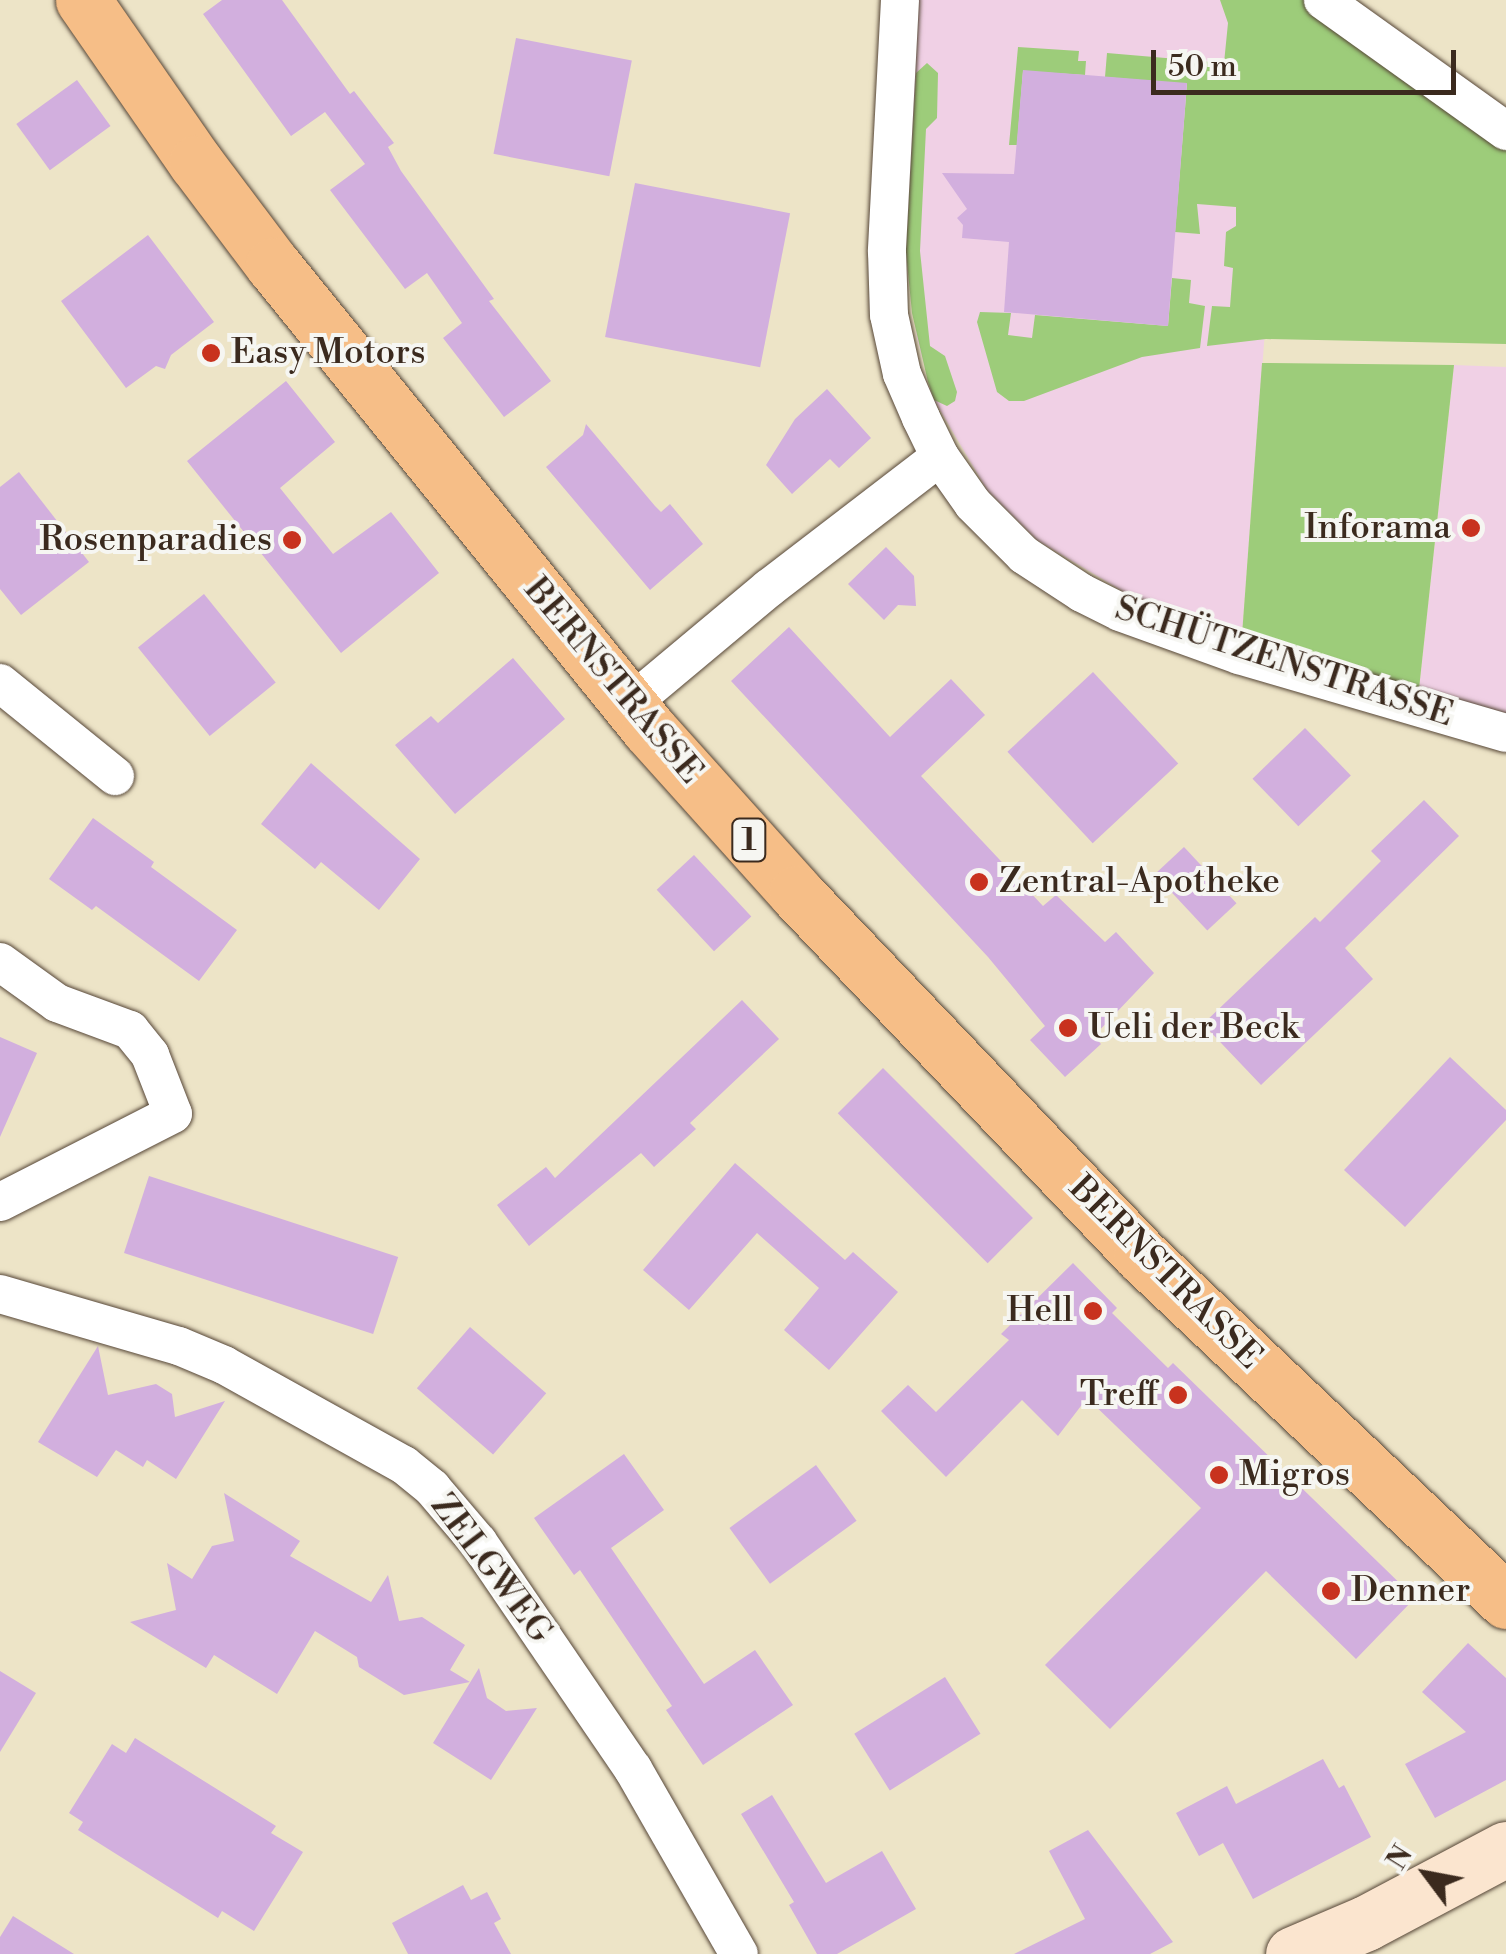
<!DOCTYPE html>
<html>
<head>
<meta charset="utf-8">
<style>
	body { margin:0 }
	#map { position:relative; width:1506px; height:1954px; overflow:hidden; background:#ede4c7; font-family:"Libre Bodoni",serif }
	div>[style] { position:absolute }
	.built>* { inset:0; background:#f0d0e5 }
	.green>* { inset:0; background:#9dcc7a }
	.building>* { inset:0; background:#d2afde; transform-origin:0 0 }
	.roads { filter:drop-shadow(0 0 2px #564637) drop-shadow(0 0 2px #564637) }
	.street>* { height:38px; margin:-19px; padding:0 19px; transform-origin:19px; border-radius:19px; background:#fff }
	.secondary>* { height:55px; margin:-27.5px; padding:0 27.5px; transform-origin:27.5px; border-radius:27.5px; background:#fbe5cf }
	.primary>* { height:55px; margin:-27.5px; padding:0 27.5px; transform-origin:27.5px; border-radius:27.5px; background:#f6be87 }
	.dots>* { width:28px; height:28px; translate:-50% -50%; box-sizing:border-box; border:5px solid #f6f6f2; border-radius:50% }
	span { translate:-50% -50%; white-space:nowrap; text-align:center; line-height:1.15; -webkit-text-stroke:8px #f6f6f2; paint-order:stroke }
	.shield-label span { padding:2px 8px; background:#f6f6f2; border:2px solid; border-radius:8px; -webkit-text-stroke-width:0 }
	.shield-label { font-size:32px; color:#3b2a1e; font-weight:700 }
	.poi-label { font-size:35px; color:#3b2a1e }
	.left { translate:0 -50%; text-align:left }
	.right { translate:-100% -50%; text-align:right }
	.street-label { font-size:35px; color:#3b2a1e }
	.north { position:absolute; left:1376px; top:1824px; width:100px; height:100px; -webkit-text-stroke:8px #f6f6f2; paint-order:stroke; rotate:302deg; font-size:28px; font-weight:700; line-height:40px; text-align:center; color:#3b2a1e }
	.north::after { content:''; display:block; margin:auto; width:35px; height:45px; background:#3b2a1e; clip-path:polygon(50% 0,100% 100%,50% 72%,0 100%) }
	.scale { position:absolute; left:1151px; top:50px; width:305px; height:45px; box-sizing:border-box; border:5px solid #3b2a1e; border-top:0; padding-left:12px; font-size:30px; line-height:35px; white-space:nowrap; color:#3b2a1e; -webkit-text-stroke:8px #f6f6f2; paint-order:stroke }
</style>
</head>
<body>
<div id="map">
	<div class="built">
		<div style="clip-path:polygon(919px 0,1290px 0,1242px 635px,1129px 595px,1037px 540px,987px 490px,934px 400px,917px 339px,906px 252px)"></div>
		<div style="clip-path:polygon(1454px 365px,1506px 367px,1506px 713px,1419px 689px)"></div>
	</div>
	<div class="green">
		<div style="clip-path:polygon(1220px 0,1303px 0,1506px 145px,1506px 344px,1266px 339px,1207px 346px,1212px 306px,1230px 307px,1233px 268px,1224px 266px,1226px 232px,1236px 226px,1236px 207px,1197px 204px,1200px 234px,1175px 232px,1187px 84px,1105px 77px,1107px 53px,1224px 63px,1228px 23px)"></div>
		<div style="clip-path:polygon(1018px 47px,1079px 51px,1078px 61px,1086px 61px,1085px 75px,1023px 71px,1017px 145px,1009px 145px)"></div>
		<div style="clip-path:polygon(927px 63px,938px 73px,937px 118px,926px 129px,920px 251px,930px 346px,945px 356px,957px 392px,955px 401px,947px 406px,934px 400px,928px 382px,912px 313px,906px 252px,916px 73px)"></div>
		<div style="clip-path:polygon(1172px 278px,1191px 280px,1189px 303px,1205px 306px,1200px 348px,1142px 357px,1024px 401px,1009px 401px,997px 392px,977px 322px,980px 312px,1011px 313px,1008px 335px,1032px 338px,1035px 315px,1168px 326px)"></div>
		<div style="clip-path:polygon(1262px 363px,1454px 365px,1419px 689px,1242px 635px)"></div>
	</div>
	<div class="building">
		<div style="clip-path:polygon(222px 0,282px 0,350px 94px,354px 91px,394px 143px,388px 147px,401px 171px,494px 299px,489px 301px,551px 381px,504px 417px,443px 338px,462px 323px,427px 273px,405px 289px,330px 190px,365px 164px,325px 112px,291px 136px,203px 14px)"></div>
		<div style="left:516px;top:38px;width:118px;height:118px;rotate:11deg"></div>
		<div style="clip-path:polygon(1023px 70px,1187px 83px,1168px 326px,1004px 312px,1009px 242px,962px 238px,963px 225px,957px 218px,967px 209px,942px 173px,1014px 174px)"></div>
		<div style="left:77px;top:80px;width:57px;height:75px;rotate:54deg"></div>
		<div style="left:635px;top:183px;width:158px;height:157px;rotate:11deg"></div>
		<div style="clip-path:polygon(148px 235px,214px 322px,171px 355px,165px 369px,156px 366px,126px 388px,61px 301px)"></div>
		<div style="clip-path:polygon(286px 381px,335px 442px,280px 488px,333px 554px,391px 512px,439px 573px,341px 653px,187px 461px)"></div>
		<div style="clip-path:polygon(827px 389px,871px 438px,839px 468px,830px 459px,792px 494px,766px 465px,795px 419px)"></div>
		<div style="clip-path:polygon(586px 424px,655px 506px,661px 512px,670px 504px,703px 544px,650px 590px,546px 467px,583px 435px)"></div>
		<div style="clip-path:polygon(19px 472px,89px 562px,21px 615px,0 589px,0 487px)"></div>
		<div style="clip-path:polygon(886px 547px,914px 576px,916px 606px,898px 605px,884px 620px,848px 584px)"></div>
		<div style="left:204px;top:594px;width:114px;height:85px;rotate:51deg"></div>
		<div style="clip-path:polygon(789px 627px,890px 737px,951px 679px,985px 715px,921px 776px,1043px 906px,1056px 895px,1105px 942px,1116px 932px,1154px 973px,1094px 1036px,1101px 1044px,1065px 1077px,1030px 1040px,1045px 1026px,988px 957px,731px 681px)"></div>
		<div style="clip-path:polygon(513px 658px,565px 719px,455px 814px,395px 745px,431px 716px,438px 723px)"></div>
		<div style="left:1093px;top:672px;width:125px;height:117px;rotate:47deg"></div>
		<div style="left:1305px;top:728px;width:66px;height:73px;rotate:46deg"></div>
		<div style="clip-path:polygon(311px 763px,420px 859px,379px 910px,321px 862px,315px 869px,261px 824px)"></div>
		<div style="clip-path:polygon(1424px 800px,1459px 836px,1345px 948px,1373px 979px,1261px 1085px,1203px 1024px,1315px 917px,1320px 922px,1381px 861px,1371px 851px)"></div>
		<div style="clip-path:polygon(93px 818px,154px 862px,151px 867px,237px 930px,199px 981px,96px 906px,92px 910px,49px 879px)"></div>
		<div style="left:1184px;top:847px;width:77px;height:40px;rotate:47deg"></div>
		<div style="left:694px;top:855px;width:84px;height:51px;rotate:47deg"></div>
		<div style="clip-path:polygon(742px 1000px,779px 1039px,690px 1123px,696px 1129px,654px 1167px,641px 1153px,529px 1246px,497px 1205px,546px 1167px,555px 1178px)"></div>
		<div style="clip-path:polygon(0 1037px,37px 1053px,0 1137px)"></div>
		<div style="clip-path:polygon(1450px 1057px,1506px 1110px,1506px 1120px,1405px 1227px,1344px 1170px)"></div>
		<div style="left:883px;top:1068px;width:212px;height:64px;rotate:45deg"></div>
		<div style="clip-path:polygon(735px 1163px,845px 1260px,853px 1252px,898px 1292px,829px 1370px,784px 1330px,819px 1288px,757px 1233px,689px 1310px,643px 1270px)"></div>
		<div style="left:149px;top:1176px;width:262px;height:81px;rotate:18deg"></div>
		<div style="clip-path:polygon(1073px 1263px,1117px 1308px,1112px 1313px,1168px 1368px,1173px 1363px,1415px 1598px,1356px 1659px,1266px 1571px,1110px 1729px,1045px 1665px,1201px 1508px,1087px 1398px,1058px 1436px,1022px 1400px,946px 1477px,881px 1411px,908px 1385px,936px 1412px,1009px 1340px,1001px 1334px)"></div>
		<div style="left:470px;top:1327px;width:101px;height:81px;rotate:41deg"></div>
		<div style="clip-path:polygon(98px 1346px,108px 1395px,156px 1384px,172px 1394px,175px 1417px,225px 1401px,176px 1479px,147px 1460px,143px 1467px,116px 1450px,97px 1477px,38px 1442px)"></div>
		<div style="clip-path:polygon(624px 1454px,664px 1510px,611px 1548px,704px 1684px,755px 1650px,793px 1705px,703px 1765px,666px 1710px,672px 1706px,580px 1570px,574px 1575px,534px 1518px)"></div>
		<div style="left:816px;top:1465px;width:69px;height:107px;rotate:54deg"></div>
		<div style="clip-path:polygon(224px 1493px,300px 1541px,290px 1556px,371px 1602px,388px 1575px,399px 1621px,422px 1617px,465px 1645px,450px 1670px,470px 1682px,404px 1695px,359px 1667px,357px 1657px,315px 1631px,277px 1694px,214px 1655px,206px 1668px,130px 1622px,176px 1610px,167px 1563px,192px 1579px,212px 1546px,234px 1541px)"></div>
		<div style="clip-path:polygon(1468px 1643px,1506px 1678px,1506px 1780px,1435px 1818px,1405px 1764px,1466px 1732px,1422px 1692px)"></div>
		<div style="clip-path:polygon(479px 1668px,487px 1698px,506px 1711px,537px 1708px,491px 1780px,433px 1743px)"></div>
		<div style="clip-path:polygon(0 1671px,36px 1693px,0 1752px)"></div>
		<div style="left:945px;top:1677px;width:67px;height:107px;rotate:58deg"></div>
		<div style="clip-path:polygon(135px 1738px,276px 1826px,271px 1833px,303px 1852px,254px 1931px,222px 1911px,218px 1918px,78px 1830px,83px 1822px,69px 1813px,112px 1744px,126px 1753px)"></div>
		<div style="clip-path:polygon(1323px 1759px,1339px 1788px,1344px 1785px,1371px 1837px,1253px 1899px,1223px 1843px,1199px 1856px,1176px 1813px,1227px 1786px,1236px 1804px)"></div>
		<div style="clip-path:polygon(772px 1795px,826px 1883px,882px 1851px,916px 1909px,837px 1954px,817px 1954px,789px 1905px,794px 1902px,741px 1814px)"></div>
		<div style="clip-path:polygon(1088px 1830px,1173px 1942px,1150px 1954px,1014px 1954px,1085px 1919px,1049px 1851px)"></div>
		<div style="clip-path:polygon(463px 1885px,471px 1900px,487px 1892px,501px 1919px,494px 1923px,511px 1954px,408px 1954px,392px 1923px)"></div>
		<div style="clip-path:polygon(13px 1916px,74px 1954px,0 1954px,0 1937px)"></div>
	</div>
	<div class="roads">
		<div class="street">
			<div style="left:900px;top:0;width:252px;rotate:93deg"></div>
			<div style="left:887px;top:252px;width:63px;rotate:88.2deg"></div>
			<div style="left:889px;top:315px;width:60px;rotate:77.6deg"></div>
			<div style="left:902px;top:374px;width:48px;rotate:66.6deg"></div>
			<div style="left:921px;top:418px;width:43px;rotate:64deg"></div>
			<div style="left:940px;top:457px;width:57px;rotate:54.9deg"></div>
			<div style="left:973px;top:504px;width:72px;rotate:45deg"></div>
			<div style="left:1024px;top:555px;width:69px;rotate:33.2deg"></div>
			<div style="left:1082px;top:593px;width:42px;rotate:26.6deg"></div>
			<div style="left:1120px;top:612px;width:127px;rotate:19.9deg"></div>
			<div style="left:1239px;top:655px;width:278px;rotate:16.3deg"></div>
			<div style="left:1323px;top:0;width:225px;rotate:35.6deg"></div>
			<div style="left:0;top:683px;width:148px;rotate:39deg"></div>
			<div style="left:629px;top:705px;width:182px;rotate:-39.9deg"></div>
			<div style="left:769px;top:588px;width:215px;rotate:-37.5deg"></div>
			<div style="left:0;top:962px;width:70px;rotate:35.7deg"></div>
			<div style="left:57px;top:1003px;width:78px;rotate:20.3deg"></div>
			<div style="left:130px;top:1030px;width:32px;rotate:51deg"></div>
			<div style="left:150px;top:1055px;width:63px;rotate:68.7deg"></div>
			<div style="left:173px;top:1114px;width:194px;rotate:153deg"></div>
			<div style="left:0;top:1294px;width:186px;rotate:16.2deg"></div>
			<div style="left:179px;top:1346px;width:49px;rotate:22.9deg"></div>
			<div style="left:224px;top:1365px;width:206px;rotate:29.1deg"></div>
			<div style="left:404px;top:1465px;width:36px;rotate:39deg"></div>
			<div style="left:432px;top:1488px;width:71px;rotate:49.6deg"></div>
			<div style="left:478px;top:1542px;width:275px;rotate:55.7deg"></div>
			<div style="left:633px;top:1769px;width:213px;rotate:60.2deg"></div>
		</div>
		<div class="secondary">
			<div style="left:1293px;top:1954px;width:79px;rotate:-23deg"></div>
			<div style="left:1366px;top:1923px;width:158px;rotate:-27.9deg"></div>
		</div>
		<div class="primary">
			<div style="left:83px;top:0;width:198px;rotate:55.3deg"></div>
			<div style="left:196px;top:163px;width:128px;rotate:53deg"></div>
			<div style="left:273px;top:265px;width:597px;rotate:50.98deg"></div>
			<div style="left:649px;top:729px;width:220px;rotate:48.1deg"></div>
			<div style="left:796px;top:893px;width:500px;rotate:46.38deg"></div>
			<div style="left:1141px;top:1255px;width:503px;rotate:43.47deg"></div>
		</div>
	</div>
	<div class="dots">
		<div style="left:211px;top:353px;background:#c8321e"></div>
		<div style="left:1471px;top:528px;background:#c8321e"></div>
		<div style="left:292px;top:540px;background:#c8321e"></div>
		<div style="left:979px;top:882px;background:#c8321e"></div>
		<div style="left:1068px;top:1028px;background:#c8321e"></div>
		<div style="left:1093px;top:1311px;background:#c8321e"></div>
		<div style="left:1178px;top:1395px;background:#c8321e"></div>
		<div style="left:1219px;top:1475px;background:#c8321e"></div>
		<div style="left:1331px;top:1591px;background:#c8321e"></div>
	</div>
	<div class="shield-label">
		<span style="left:749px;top:840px">1</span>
	</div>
	<div class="poi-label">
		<span class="left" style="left:231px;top:353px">Easy Motors</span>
		<span class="right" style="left:1451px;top:528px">Inforama</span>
		<span class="right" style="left:272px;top:540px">Rosenparadies</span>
		<span class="left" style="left:999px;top:882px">Zentral-Apotheke</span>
		<span class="left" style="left:1088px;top:1028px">Ueli der Beck</span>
		<span class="right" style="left:1073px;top:1311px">Hell</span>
		<span class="right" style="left:1158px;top:1395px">Treff</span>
		<span class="left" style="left:1239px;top:1475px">Migros</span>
		<span class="left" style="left:1351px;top:1591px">Denner</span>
	</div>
	<div class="street-label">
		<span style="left:1284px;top:662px;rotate:18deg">SCHÜTZENSTRASSE</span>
		<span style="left:613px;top:681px;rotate:50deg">BERNSTRASSE</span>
		<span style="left:1165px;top:1273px;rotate:45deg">BERNSTRASSE</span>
		<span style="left:491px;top:1569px;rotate:53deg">ZELGWEG</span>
	</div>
	<div class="north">N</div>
	<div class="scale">50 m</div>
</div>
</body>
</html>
